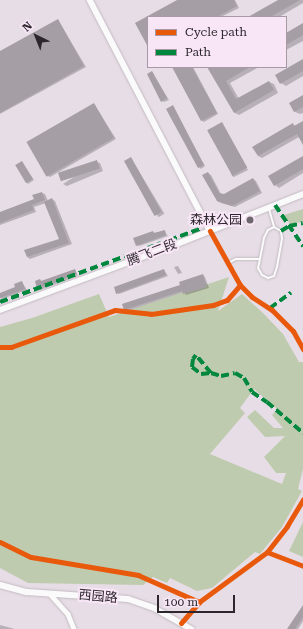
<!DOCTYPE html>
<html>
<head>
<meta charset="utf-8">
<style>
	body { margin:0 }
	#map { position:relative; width:303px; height:629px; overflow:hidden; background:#e7dde6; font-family:"Roboto Serif","Noto Sans SC",serif }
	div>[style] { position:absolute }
	.forest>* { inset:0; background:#bfcbae }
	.shadow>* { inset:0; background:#0003; transform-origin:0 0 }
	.building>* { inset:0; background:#a69ea5; transform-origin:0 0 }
	.roads { filter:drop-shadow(0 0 1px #c3bbc2) drop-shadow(0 0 1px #c3bbc2) }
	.service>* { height:2px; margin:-1px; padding:0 1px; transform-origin:1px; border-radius:1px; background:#fbfafb }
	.minor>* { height:4.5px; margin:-2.25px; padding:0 2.25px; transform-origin:2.25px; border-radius:2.25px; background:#fbfafb }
	.tertiary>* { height:5.5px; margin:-2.75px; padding:0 2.75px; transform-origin:2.75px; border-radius:2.75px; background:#fbfafb }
	.secondary>* { height:6px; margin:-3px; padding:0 3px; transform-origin:3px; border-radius:3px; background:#fbfafb }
	.quiet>* { height:4px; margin-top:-2px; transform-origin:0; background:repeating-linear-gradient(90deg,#00873e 0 8px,transparent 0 12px) }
	.cycleway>* { height:5px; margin:-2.5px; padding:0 2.5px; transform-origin:2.5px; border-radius:2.5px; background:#e8590c }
	.dots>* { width:11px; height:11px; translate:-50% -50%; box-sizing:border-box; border:2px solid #f8e6f6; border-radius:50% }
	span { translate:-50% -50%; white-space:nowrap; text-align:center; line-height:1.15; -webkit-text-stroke:4px #f8e6f6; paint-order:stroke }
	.poi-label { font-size:13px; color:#2d272d }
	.right { translate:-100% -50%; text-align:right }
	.street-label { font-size:13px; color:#2d272d }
	.legend { position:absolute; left:147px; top:16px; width:140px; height:52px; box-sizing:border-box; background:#f8e6f6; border:1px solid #a79aa6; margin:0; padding:5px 7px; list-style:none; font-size:12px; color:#2d272d }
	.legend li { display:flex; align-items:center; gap:8px; height:20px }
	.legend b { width:20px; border:1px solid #a79aa6 }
	.north { position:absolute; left:16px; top:16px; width:40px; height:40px; -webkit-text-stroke:3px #f8e6f6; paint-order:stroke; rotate:317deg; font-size:11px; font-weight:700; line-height:16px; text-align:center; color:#2d272d }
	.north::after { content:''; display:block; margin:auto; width:14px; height:18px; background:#2d272d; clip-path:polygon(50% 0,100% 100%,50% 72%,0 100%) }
	.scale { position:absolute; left:157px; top:595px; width:78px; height:18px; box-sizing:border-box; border:2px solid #2d272d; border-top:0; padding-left:5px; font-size:12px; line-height:14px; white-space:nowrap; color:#2d272d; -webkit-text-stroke:3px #f8e6f6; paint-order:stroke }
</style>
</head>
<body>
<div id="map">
	<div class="forest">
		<div style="clip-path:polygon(303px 209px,303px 222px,290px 224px,284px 215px)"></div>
		<div style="clip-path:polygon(evenodd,229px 277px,218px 311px,242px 294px,263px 313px,283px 334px,299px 362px,303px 362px,303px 469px,298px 489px,302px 491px,282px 527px,260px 554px,255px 552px,212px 588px,197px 591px,170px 578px,167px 583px,153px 577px,143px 585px,28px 583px,0 568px,0 327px,32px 318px,99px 294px,109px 317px,229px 277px,254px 389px,277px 409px,272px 415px,283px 428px,274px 428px,255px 410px,247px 417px,265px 437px,285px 436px,264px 457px,276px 473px,286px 473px,282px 484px,210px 454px,245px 413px,240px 408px,254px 389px)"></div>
		<div style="clip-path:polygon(303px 522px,303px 557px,289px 551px)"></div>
	</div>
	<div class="shadow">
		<div style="clip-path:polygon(179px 0,235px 0,239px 8px,221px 17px,148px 17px,148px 45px,136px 23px)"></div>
		<div style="clip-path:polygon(280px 0,303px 0,303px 3px,279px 17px,250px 17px)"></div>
		<div style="clip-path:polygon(58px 20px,86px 67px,0 114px,0 52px)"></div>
		<div style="clip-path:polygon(303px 24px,303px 41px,286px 50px,286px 34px)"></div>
		<div style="clip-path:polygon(303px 60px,303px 76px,286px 86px,281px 83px)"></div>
		<div style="clip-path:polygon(173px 67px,193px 67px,218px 114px,204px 122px,202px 121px)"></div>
		<div style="clip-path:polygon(209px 67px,259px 67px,230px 83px,239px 99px,269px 82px,274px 84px,278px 93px,239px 115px,235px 113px)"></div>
		<div style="clip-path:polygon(152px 72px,169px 100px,164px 102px,162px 101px)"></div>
		<div style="clip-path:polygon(303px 97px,303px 113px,300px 114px,295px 112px,291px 104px)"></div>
		<div style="clip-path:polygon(94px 104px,116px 139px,50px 177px,48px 176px,29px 142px)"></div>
		<div style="clip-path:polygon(172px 107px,205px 166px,201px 169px,199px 167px)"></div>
		<div style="clip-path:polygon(303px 122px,303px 143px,299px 137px,262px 158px,258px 156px,293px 125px,296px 126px)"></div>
		<div style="clip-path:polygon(222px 123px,248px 170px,234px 177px,232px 176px)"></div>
		<div style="clip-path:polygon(303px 157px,303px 173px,279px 188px,275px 185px)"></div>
		<div style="left:131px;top:158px;width:65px;height:7px;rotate:59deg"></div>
		<div style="clip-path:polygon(22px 162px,34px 180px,28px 184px,26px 182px)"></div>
		<div style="clip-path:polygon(97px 162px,100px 163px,103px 171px,67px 186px,63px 184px)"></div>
		<div style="clip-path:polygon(208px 173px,211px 175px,221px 194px,224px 195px,253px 179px,256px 181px,262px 193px,235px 207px,221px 203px,217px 201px)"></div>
		<div style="clip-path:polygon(42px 193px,45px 194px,48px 201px,52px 199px,55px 201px,72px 244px,30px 259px,27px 257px,60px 239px,46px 203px,34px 207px,36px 212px,0 225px,0 213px,35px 200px)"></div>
		<div style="clip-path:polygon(164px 231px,168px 236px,139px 246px,137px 245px,153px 232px,155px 233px)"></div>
		<div style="clip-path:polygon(178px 266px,182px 273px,178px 274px,174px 267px)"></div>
		<div style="clip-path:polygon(74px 270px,78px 276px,40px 290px,38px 289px,36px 281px,40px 280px,42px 282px)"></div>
		<div style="clip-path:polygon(164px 270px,168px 276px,119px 294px,117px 293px)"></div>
		<div style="clip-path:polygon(203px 275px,205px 277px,209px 288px,186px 295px,184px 292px,127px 311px,125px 310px,123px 304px,181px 285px)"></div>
		<div style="clip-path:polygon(22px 282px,27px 290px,2px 299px,0 298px,0 294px,17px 288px)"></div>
		<div style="clip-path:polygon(303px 607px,303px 621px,298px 629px,289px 629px)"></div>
		<div style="clip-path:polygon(0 625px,15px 629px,0 629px)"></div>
	</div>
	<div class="building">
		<div style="clip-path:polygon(177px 0,234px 0,237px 6px,217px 17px,148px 17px,148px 47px,135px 23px)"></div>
		<div style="clip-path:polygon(278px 0,300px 0,270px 17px,248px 17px)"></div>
		<div style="clip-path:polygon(58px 19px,84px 66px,0 113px,0 51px)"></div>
		<div style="clip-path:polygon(303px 23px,303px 35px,286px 45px,286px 33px)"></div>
		<div style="clip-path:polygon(303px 59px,303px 71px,280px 84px,275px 75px)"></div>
		<div style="clip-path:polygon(172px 67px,192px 67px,217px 113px,201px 121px)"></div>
		<div style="clip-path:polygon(207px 67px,250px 67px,226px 81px,236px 99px,269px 81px,274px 90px,234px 113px)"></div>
		<div style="clip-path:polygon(152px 71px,167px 98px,161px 102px,147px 74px)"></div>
		<div style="clip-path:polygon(303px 95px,303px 107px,294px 112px,289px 103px)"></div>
		<div style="left:94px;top:103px;width:40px;height:78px;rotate:60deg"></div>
		<div style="clip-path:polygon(173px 105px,204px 165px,198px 168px,166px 109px)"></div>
		<div style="clip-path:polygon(303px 121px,303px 145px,297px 134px,258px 156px,252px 147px,293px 123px,294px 126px)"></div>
		<div style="left:222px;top:122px;width:52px;height:17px;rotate:61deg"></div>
		<div style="clip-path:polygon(303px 156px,303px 169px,274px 186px,268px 176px)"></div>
		<div style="left:131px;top:157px;width:63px;height:8px;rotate:61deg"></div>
		<div style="left:97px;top:160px;width:9px;height:41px;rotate:72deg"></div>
		<div style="left:22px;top:161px;width:21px;height:8px;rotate:59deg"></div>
		<div style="clip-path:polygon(208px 172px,219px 193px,224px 194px,253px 178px,260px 191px,232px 206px,217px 201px,202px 175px)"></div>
		<div style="clip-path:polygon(42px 192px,45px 200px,32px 205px,34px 210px,0 223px,0 212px,34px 199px,32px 195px)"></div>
		<div style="clip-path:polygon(52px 198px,69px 243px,27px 257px,24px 250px,59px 239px,44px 202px)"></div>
		<div style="clip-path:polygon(165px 230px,166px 235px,136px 246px,133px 238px,153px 231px,154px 233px)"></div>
		<div style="clip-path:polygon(75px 269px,77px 274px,37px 289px,35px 281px,40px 279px,41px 281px)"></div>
		<div style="clip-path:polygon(164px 269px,166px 275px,116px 294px,114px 287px)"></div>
		<div style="clip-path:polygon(203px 274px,207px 287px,183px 294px,182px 291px,124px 310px,122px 304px,180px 285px,179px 282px)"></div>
		<div style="clip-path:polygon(22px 281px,25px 289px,0 298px,0 293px,15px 287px,14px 284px)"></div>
		<div style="clip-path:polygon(303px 605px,303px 617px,295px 629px,287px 629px)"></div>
	</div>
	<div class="roads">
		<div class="service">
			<div style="left:269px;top:209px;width:19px;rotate:74deg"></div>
			<div style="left:274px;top:227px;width:7px;rotate:153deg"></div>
			<div style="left:268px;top:230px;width:9px;rotate:117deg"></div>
			<div style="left:264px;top:238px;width:31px;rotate:101deg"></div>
			<div style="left:258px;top:268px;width:8px;rotate:60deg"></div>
			<div style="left:262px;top:275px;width:7px;rotate:27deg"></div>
			<div style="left:268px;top:278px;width:6px;rotate:-18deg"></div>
			<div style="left:274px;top:276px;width:9px;rotate:-72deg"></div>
			<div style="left:277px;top:267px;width:28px;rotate:-80deg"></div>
			<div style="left:282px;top:239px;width:8px;rotate:-97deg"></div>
			<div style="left:281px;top:231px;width:8px;rotate:-150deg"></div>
			<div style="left:228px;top:263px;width:9px;rotate:-27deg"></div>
			<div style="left:236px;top:259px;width:23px"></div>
		</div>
		<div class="minor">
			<div style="left:50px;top:594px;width:27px;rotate:48deg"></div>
			<div style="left:68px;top:614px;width:16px;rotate:68deg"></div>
		</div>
		<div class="tertiary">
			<div style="left:90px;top:0;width:260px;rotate:62.5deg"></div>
			<div style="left:0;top:310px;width:189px;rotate:-20.4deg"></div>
			<div style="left:177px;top:244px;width:136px;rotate:-21.6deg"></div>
		</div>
		<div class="secondary">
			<div style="left:0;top:585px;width:28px;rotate:15deg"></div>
			<div style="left:27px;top:592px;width:101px;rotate:4deg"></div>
			<div style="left:128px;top:599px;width:28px;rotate:19deg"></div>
			<div style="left:154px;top:608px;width:43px;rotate:29.6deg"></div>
		</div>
	</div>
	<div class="quiet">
		<div style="left:275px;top:205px;width:50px;rotate:55.7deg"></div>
		<div style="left:281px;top:231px;width:9px;rotate:-32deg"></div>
		<div style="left:289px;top:226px;width:14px;rotate:-12deg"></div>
		<div style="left:0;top:302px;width:215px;rotate:-20.1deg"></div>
		<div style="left:270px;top:308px;width:26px;rotate:-36deg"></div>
		<div style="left:211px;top:373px;width:23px;rotate:-130deg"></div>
		<div style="left:196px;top:355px;width:5px;rotate:127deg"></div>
		<div style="left:193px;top:359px;width:8px;rotate:97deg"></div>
		<div style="left:192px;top:367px;width:11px;rotate:38deg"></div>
		<div style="left:201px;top:374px;width:10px;rotate:-6deg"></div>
		<div style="left:211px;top:373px;width:10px;rotate:17deg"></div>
		<div style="left:221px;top:376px;width:14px;rotate:-12deg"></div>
		<div style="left:235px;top:373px;width:10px;rotate:29deg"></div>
		<div style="left:244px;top:378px;width:16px;rotate:60deg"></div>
		<div style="left:252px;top:392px;width:18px;rotate:34deg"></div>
		<div style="left:267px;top:402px;width:48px;rotate:40.7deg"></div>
	</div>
	<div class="cycleway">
		<div style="left:240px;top:285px;width:17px;rotate:45deg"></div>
		<div style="left:252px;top:297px;width:24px;rotate:33deg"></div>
		<div style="left:272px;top:310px;width:30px;rotate:45deg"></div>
		<div style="left:293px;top:331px;width:21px;rotate:61deg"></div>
		<div style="left:0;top:347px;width:11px"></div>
		<div style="left:11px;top:347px;width:110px;rotate:-19.6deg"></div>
		<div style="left:115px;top:310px;width:36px;rotate:6deg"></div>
		<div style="left:151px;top:314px;width:63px;rotate:-8.3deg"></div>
		<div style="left:213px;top:305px;width:15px;rotate:-20deg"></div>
		<div style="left:227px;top:300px;width:20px;rotate:-49deg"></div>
		<div style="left:240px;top:285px;width:62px;rotate:-119.1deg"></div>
		<div style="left:0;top:542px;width:34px;rotate:26deg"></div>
		<div style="left:31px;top:557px;width:109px;rotate:9.5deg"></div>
		<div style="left:138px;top:575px;width:67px;rotate:23.9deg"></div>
		<div style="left:267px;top:552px;width:33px;rotate:-52deg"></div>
		<div style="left:287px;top:526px;width:31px;rotate:-59deg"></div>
		<div style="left:181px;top:623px;width:28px;rotate:-49deg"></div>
		<div style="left:199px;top:602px;width:84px;rotate:-36.3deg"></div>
		<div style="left:267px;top:552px;width:39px;rotate:21deg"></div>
	</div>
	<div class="dots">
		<div style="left:250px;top:220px;background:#6e676e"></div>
	</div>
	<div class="poi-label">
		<span class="right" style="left:242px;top:220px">森林公园</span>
	</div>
	<div class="street-label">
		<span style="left:152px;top:253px;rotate:-21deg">腾飞二段</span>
		<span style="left:98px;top:597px;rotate:5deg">西园路</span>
	</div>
	<ul class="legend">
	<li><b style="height:5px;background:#e8590c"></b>Cycle path</li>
	<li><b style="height:5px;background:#00873e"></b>Path</li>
	</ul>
	<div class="north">N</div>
	<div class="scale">100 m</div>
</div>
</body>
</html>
